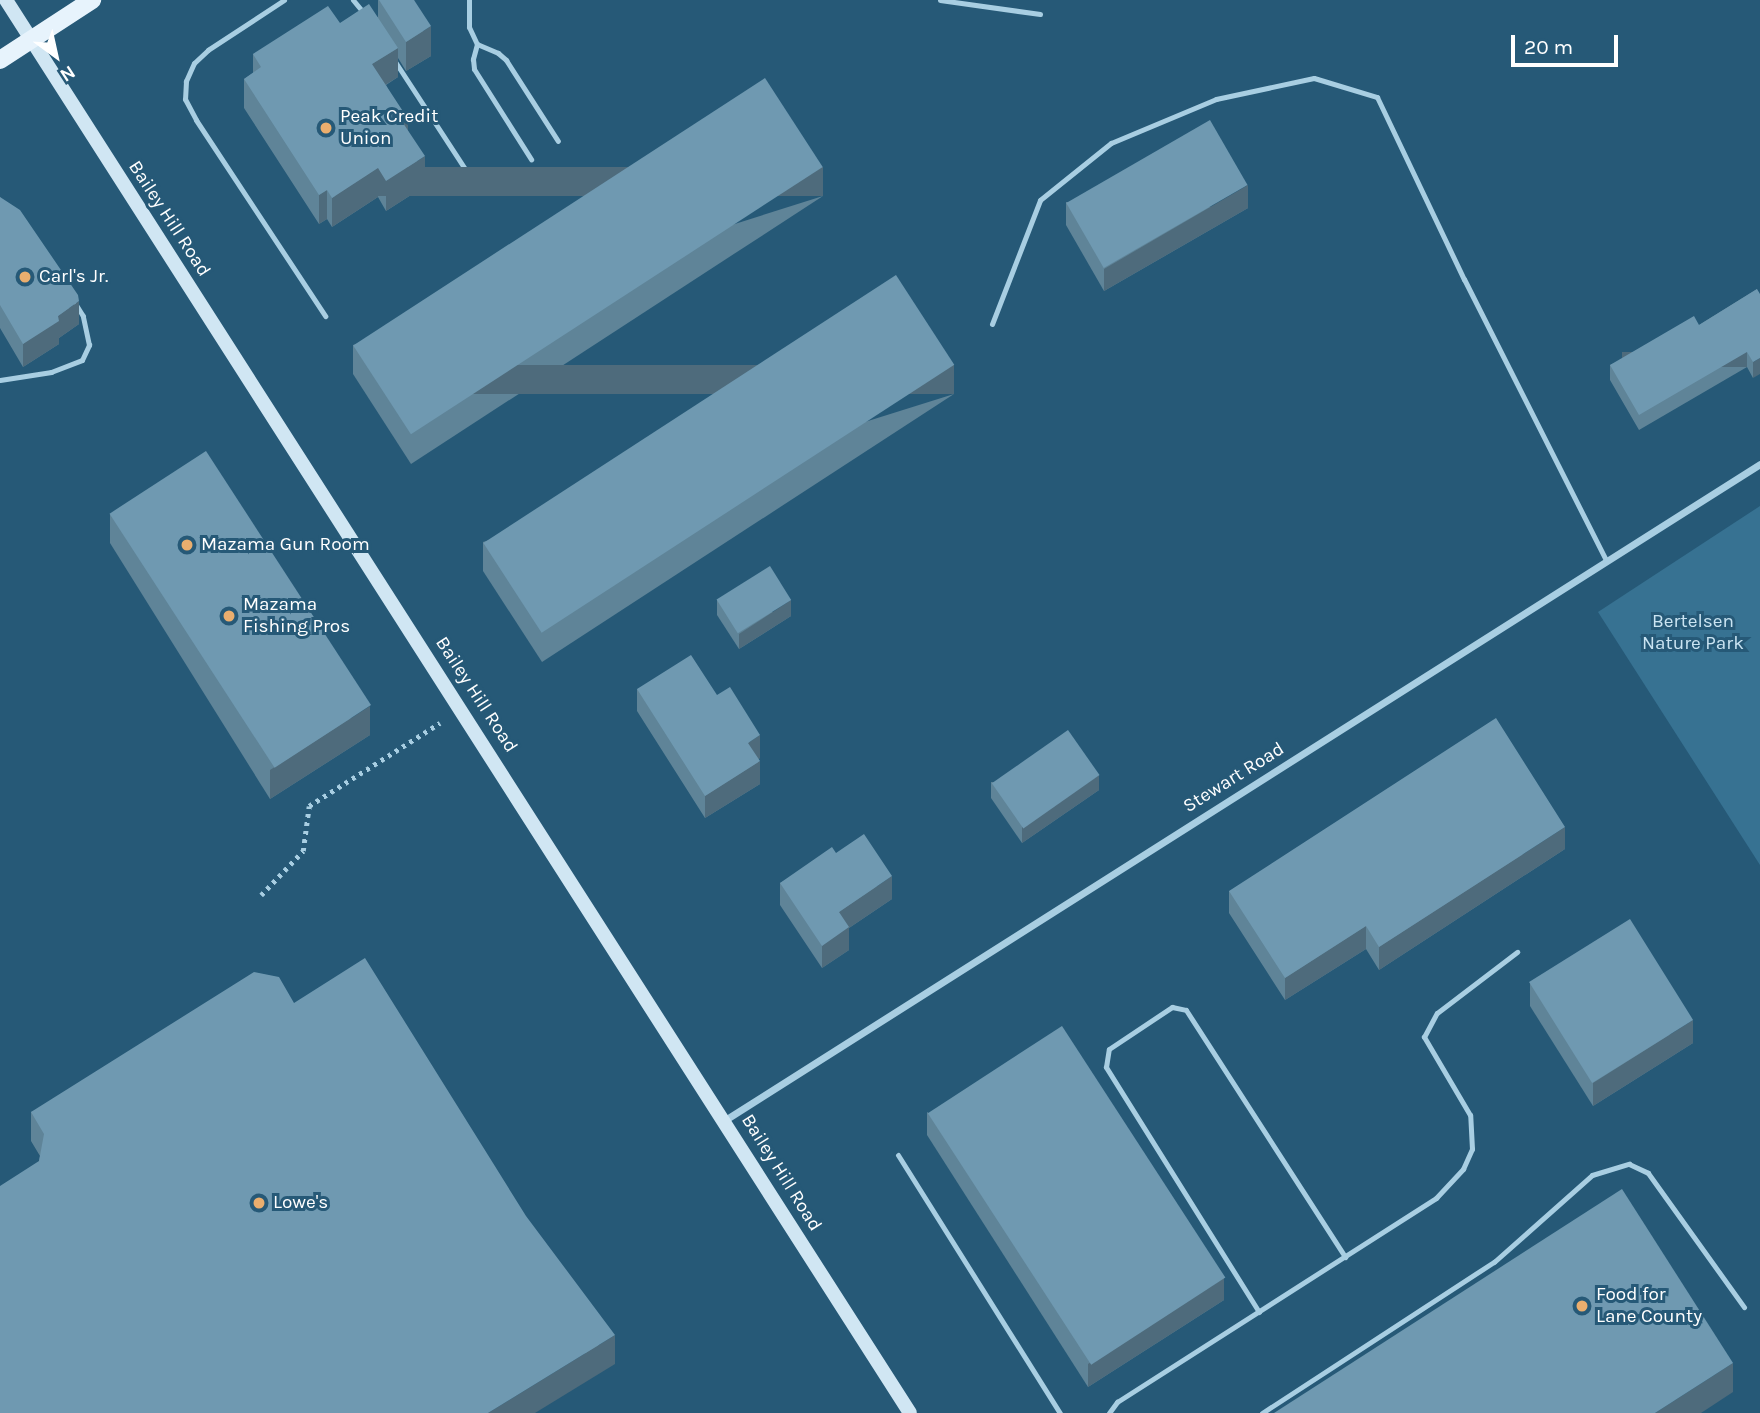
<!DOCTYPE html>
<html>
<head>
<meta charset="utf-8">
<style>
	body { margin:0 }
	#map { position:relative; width:1760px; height:1413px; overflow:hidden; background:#265977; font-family:Karla,sans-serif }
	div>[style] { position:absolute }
	.green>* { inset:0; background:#377292 }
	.path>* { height:4.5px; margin-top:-2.25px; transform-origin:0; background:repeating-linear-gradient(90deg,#a8cee2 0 3.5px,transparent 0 8.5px) }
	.lane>* { height:5px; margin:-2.5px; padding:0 2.5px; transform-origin:2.5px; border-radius:2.5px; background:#a8cee2 }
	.street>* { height:7px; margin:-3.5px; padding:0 3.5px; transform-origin:3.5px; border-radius:3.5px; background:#a8cee2 }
	.secondary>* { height:14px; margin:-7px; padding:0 7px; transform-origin:7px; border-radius:7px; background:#d0e6f3 }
	.primary>* { height:18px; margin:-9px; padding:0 9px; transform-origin:9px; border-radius:9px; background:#e7f3fc }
	.wall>* { inset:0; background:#5f8498 }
	.shaded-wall>* { inset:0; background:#4e6b7c; transform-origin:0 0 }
	.building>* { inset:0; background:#6f99b1; transform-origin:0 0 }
	.dots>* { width:19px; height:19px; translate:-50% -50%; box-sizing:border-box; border:4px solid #265977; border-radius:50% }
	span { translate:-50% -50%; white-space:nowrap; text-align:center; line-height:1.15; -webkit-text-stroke:6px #265977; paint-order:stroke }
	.poi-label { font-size:19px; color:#fff }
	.left { translate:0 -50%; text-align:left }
	.street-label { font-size:19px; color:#fff }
	.park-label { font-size:19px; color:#cae4f2 }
	.north { position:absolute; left:21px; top:21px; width:70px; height:70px; -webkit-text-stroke:5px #265977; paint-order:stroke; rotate:147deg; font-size:19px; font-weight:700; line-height:28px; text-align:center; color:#fff }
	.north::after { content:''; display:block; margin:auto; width:24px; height:32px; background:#fff; clip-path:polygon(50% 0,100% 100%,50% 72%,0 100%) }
	.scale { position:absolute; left:1511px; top:35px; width:107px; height:32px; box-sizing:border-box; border:4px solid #fff; border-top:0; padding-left:9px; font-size:21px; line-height:24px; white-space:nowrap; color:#fff; -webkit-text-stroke:5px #265977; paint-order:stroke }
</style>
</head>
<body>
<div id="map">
	<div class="green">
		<div style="clip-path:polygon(1760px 506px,1760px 865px,1598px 612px)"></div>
	</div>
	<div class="path">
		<div style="left:261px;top:895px;width:61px;rotate:-46.3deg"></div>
		<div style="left:303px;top:851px;width:45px;rotate:-82.4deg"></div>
		<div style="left:309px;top:806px;width:155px;rotate:-32.4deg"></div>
	</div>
	<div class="lane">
		<div style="left:284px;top:0;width:91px;rotate:146.7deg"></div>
		<div style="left:208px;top:50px;width:19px;rotate:137deg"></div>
		<div style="left:194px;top:63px;width:20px;rotate:114deg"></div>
		<div style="left:186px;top:81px;width:18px;rotate:93deg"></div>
		<div style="left:185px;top:99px;width:24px;rotate:62deg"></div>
		<div style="left:196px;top:120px;width:235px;rotate:56.6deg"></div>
		<div style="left:353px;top:0;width:17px;rotate:50deg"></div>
		<div style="left:469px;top:0;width:27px;rotate:90deg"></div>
		<div style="left:469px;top:27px;width:19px;rotate:65deg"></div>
		<div style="left:477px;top:44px;width:16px;rotate:105deg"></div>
		<div style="left:473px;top:59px;width:10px;rotate:84deg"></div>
		<div style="left:474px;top:69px;width:107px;rotate:57.7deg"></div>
		<div style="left:940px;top:0;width:101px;rotate:8deg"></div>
		<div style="left:477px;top:44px;width:23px;rotate:23deg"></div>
		<div style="left:498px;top:53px;width:11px;rotate:41deg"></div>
		<div style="left:506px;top:60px;width:96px;rotate:57.3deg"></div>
		<div style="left:394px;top:60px;width:158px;rotate:56.9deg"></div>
		<div style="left:992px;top:324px;width:133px;rotate:-68.8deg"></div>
		<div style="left:1040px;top:200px;width:91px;rotate:-38.8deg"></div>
		<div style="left:1111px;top:143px;width:114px;rotate:-22.7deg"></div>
		<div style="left:1216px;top:99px;width:100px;rotate:-12.1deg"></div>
		<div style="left:1314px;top:78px;width:66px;rotate:16.8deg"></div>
		<div style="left:1377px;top:97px;width:202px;rotate:64.5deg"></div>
		<div style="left:1464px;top:279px;width:315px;rotate:63.2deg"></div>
		<div style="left:0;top:380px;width:52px;rotate:-8.9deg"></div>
		<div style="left:51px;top:372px;width:33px;rotate:-21deg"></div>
		<div style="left:82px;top:360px;width:17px;rotate:-65deg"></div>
		<div style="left:89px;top:345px;width:30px;rotate:-102deg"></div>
		<div style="left:83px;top:316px;width:13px;rotate:-122deg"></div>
		<div style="left:898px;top:1155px;width:305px;rotate:57.9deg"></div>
		<div style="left:1259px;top:1312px;width:289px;rotate:-122deg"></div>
		<div style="left:1106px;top:1067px;width:18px;rotate:-81deg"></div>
		<div style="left:1109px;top:1049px;width:76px;rotate:-33.7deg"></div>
		<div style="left:1172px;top:1007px;width:14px;rotate:12deg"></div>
		<div style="left:1186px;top:1010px;width:294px;rotate:57.2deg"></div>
		<div style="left:1109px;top:1413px;width:14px;rotate:-54deg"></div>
		<div style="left:1117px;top:1402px;width:379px;rotate:-32.6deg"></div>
		<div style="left:1436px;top:1198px;width:40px;rotate:-47deg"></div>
		<div style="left:1463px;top:1169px;width:22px;rotate:-66deg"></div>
		<div style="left:1472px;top:1149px;width:34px;rotate:-93deg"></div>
		<div style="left:1470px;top:1115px;width:91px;rotate:-120.5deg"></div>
		<div style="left:1424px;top:1037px;width:27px;rotate:-62deg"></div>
		<div style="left:1437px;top:1013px;width:101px;rotate:-37.3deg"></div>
		<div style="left:1262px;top:1413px;width:277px;rotate:-33.1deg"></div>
		<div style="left:1494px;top:1262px;width:131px;rotate:-41.6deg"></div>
		<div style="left:1592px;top:1175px;width:39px;rotate:-17deg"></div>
		<div style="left:1629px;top:1164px;width:21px;rotate:25deg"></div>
		<div style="left:1648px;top:1173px;width:165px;rotate:54.4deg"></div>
	</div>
	<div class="street">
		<div style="left:725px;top:1120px;width:1225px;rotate:-32.37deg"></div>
	</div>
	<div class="secondary">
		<div style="left:6px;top:0;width:1677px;rotate:57.39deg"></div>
	</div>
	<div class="primary">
		<div style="left:0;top:60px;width:110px;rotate:-33.1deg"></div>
	</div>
	<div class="wall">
		<div style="clip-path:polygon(378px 0,414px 0,431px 56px,406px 71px,398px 58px,398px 77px,386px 85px,408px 131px,425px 186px,386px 211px,378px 197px,332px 227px,327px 219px,319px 224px,244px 108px,244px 79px,253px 73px,253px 54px,340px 23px,378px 17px)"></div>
		<div style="clip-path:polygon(823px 196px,411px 464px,353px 374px,353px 345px)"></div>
		<div style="clip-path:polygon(0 197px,79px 324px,59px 338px,59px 344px,23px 367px,0 328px)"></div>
		<div style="clip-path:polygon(1066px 202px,1248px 208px,1104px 291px,1066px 225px)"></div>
		<div style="clip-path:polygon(1757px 289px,1753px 378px,1747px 367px,1639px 430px,1610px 380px,1610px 365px,1699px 325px)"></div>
		<div style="clip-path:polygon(954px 394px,542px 662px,483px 571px,483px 542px)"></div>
		<div style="clip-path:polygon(110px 514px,370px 735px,270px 799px,110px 543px)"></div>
		<div style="clip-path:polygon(717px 600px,791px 616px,739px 649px,717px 615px)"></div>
		<div style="clip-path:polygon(637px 689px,717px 695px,760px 758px,758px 759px,760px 784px,705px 818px,637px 711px)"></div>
		<div style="clip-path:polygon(991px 782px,1099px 790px,1022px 843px,991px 798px)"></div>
		<div style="clip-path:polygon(1565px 849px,1379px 970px,1366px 949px,1285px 1000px,1229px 913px,1229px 891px)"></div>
		<div style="clip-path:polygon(836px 853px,892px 899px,849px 928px,849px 950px,822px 968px,780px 905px,780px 883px)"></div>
		<div style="clip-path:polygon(1530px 983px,1693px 1043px,1593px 1106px,1530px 1006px)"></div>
		<div style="clip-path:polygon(294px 1003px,615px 1364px,39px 1161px,40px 1156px,31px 1141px,31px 1112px)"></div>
		<div style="clip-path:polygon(927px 1112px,1224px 1300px,1088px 1387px,927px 1135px)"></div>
	</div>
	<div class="shaded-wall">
		<div style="clip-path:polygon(431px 26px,431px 56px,406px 71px,406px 42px)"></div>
		<div style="clip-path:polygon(398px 48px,398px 77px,372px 93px,372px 64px)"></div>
		<div style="clip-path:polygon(408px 119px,408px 149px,403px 123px)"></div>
		<div style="clip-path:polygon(425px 156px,425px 186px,386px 211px,386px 181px)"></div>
		<div style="left:823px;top:167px;width:29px;height:491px;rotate:90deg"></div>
		<div style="clip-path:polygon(378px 168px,378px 197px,332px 227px,332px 198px)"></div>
		<div style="clip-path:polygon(1248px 185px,1248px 208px,1104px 291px,1104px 269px)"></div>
		<div style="clip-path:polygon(327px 190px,327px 219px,319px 224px,319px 195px)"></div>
		<div style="clip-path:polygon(79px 301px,79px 324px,59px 338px,59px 344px,23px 367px,23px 344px,58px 316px)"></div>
		<div style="left:1747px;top:352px;width:15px;height:125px;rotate:90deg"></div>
		<div style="clip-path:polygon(1760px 358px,1760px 374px,1753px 378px,1753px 362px)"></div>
		<div style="left:954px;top:365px;width:29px;height:491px;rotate:90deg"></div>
		<div style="clip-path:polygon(791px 600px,791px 616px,739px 649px,739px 634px)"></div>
		<div style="clip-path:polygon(370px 706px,370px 735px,270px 799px,270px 770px)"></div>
		<div style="clip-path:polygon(760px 735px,760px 758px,748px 766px,748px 743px)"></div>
		<div style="clip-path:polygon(760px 761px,760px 784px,705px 818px,705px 796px)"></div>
		<div style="clip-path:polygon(1099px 775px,1099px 790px,1022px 843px,1022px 827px)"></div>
		<div style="clip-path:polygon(1565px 827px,1565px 849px,1379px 970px,1379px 947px)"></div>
		<div style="clip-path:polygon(892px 876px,892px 899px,849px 928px,849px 950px,822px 968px,822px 946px,839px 912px)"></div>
		<div style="clip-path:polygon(1366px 926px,1366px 949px,1285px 1000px,1285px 978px)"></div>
		<div style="clip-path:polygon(1693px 1020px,1693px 1043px,1593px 1106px,1593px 1083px)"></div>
		<div style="clip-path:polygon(1224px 1278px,1224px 1300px,1088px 1387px,1088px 1364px)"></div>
		<div style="clip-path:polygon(615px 1335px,615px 1364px,535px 1413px,488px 1413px)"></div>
		<div style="clip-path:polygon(1733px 1363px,1733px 1392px,1701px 1413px,1655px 1413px)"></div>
	</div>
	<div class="building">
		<div style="clip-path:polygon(379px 0,414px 0,431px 26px,406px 42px)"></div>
		<div style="clip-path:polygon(369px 4px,398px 48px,372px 64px,408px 119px,403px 123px,425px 156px,386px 181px,378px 168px,332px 198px,327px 190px,319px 195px,244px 79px,261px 67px,253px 54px,328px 6px,340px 23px)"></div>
		<div style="left:765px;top:78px;width:106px;height:491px;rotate:57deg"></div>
		<div style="left:1210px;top:120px;width:75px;height:166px;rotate:60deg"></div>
		<div style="clip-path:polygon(0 197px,20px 210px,78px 295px,79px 301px,58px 316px,59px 321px,23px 344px,0 305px)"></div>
		<div style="left:896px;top:275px;width:107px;height:492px;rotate:57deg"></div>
		<div style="clip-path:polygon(1757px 289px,1760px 294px,1760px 358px,1753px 362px,1747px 352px,1639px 415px,1610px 365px,1694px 316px,1699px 325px)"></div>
		<div style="left:206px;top:451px;width:303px;height:115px;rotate:57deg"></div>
		<div style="left:770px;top:566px;width:40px;height:63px;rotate:58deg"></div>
		<div style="clip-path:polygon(691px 655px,717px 695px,730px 687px,760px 735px,748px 743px,760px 761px,705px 796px,637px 689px)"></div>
		<div style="clip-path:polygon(1496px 718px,1565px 827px,1379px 947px,1366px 926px,1285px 978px,1229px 891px)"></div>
		<div style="left:1068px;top:730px;width:55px;height:93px;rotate:55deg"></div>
		<div style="clip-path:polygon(864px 834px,892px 876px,839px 912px,849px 927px,822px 946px,780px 883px,832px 847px,836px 853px)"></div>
		<div style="left:1630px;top:919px;width:119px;height:119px;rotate:58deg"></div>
		<div style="clip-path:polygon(365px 958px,526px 1216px,615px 1335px,488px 1413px,0 1413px,0 1186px,39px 1161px,44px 1134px,31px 1112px,254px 972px,279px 977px,294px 1003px)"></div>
		<div style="left:1062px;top:1026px;width:300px;height:160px;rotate:57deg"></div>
		<div style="clip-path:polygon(1622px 1189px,1733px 1363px,1655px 1413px,1274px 1413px)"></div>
	</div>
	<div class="dots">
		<div style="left:326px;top:128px;background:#eaae6e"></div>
		<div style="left:25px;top:277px;background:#eaae6e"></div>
		<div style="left:187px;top:545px;background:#eaae6e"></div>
		<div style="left:229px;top:616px;background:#eaae6e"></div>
		<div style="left:259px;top:1203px;background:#eaae6e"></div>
		<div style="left:1582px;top:1306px;background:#eaae6e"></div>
	</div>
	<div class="poi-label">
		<span class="left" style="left:340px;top:128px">Peak Credit<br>Union</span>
		<span class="left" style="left:39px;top:277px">Carl's Jr.</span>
		<span class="left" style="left:201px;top:545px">Mazama Gun Room</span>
		<span class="left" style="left:243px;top:616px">Mazama<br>Fishing Pros</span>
		<span class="left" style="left:273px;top:1203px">Lowe's</span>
		<span class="left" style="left:1596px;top:1306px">Food for<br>Lane County</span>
	</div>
	<div class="street-label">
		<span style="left:169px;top:219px;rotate:57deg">Bailey Hill Road</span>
		<span style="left:476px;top:695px;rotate:57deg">Bailey Hill Road</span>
		<span style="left:1234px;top:778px;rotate:-32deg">Stewart Road</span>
		<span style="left:781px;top:1173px;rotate:58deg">Bailey Hill Road</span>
	</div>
	<div class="park-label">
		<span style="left:1693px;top:633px">Bertelsen<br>Nature Park</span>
	</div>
	<div class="north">N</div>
	<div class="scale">20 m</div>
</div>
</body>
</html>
